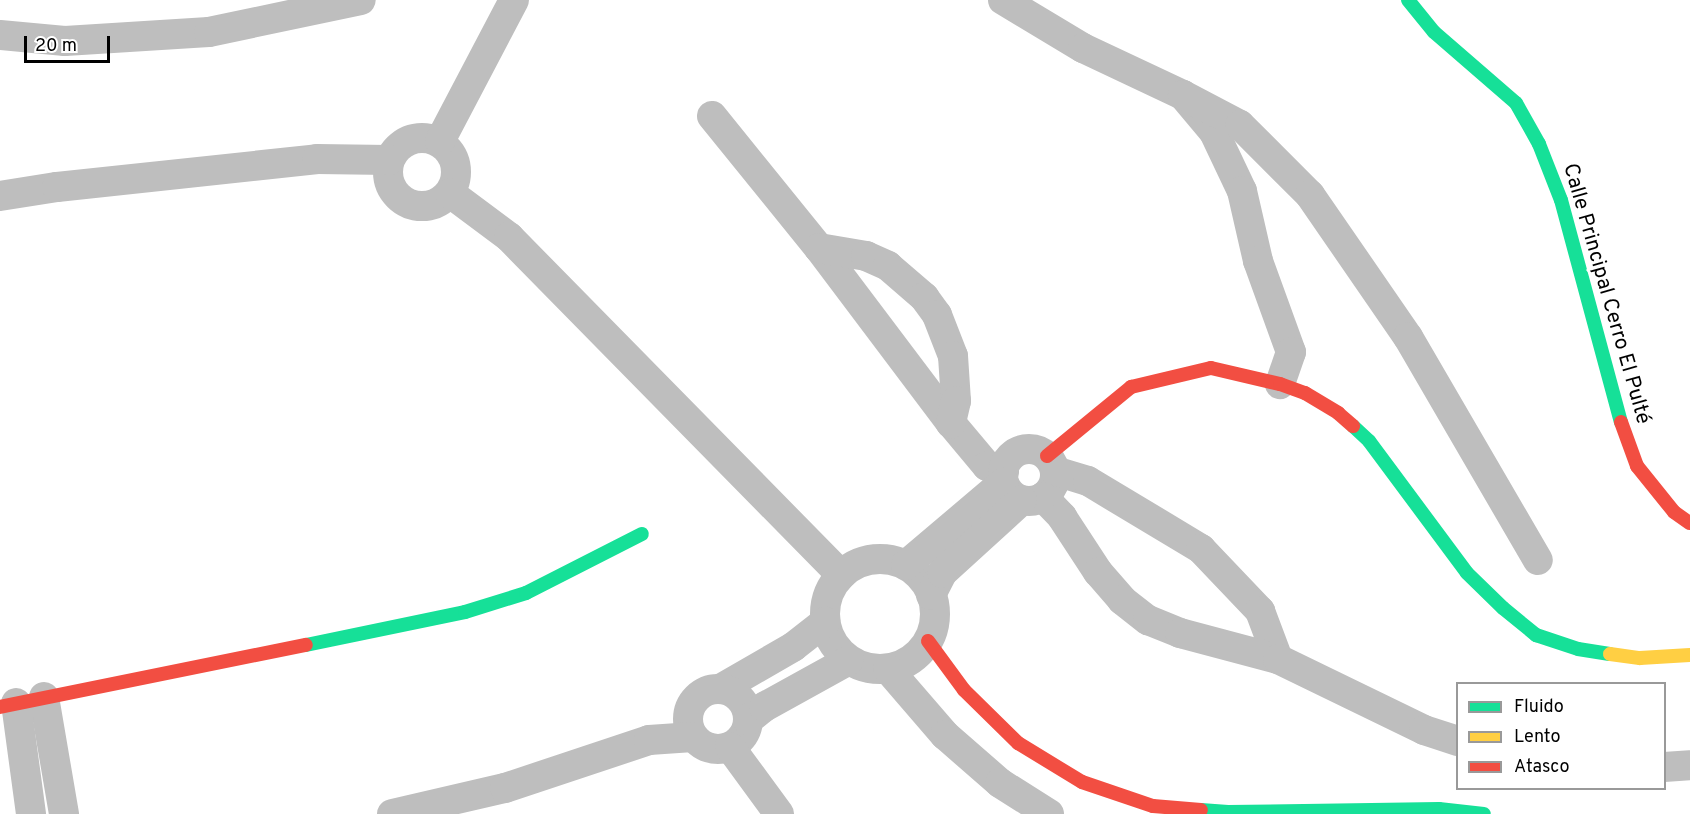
<!DOCTYPE html>
<html>
<head>
<meta charset="utf-8">
<style>
	body { margin:0 }
	#map { position:relative; width:1690px; height:814px; overflow:hidden; background:#fff; font-family:Overpass,sans-serif }
	div>[style] { position:absolute }
	.street>* { height:30px; margin:-15px; padding:0 15px; transform-origin:15px; border-radius:15px; background:#bebebe }
	.street>.ring { margin:-15px; padding:0; box-sizing:content-box; background:none; border:30px solid #bebebe; border-radius:50% }
	.fast>* { height:14px; margin:-7px; padding:0 7px; transform-origin:7px; border-radius:7px; background:#16e098 }
	.slow>* { height:14px; margin:-7px; padding:0 7px; transform-origin:7px; border-radius:7px; background:#ffcf43 }
	.jam>* { height:14px; margin:-7px; padding:0 7px; transform-origin:7px; border-radius:7px; background:#f24e42 }
	span { translate:-50% -50%; white-space:nowrap; text-align:center; line-height:1.15; -webkit-text-stroke:4.5px #fff; paint-order:stroke }
	.street-label { font-size:21px; color:#000 }
	.legend { position:absolute; left:1456px; top:682px; width:210px; height:108px; box-sizing:border-box; background:#fff; border:2px solid #999; margin:0; padding:8px 10px; list-style:none; font-size:18px; color:#000 }
	.legend li { display:flex; align-items:center; gap:12px; height:30px }
	.legend b { width:30px; border:2px solid #999 }
	.scale { position:absolute; left:24px; top:36px; width:86px; height:27px; box-sizing:border-box; border:3px solid #000; border-top:0; padding-left:8px; font-size:18px; line-height:21px; white-space:nowrap; color:#000; -webkit-text-stroke:4px #fff; paint-order:stroke }
</style>
</head>
<body>
<div id="map">
	<div class="street">
		<div style="left:1003px;top:0;width:93px;rotate:31deg"></div>
		<div style="left:1083px;top:48px;width:110px;rotate:25.2deg"></div>
		<div style="left:1183px;top:95px;width:48px;rotate:50deg"></div>
		<div style="left:1214px;top:132px;width:65px;rotate:64.6deg"></div>
		<div style="left:1242px;top:191px;width:72px;rotate:77.1deg"></div>
		<div style="left:1258px;top:261px;width:97px;rotate:70.1deg"></div>
		<div style="left:1291px;top:352px;width:34px;rotate:109deg"></div>
		<div style="left:0;top:35px;width:65px;rotate:5.3deg"></div>
		<div style="left:65px;top:41px;width:144px;rotate:-3.6deg"></div>
		<div style="left:209px;top:32px;width:155px;rotate:-11.9deg"></div>
		<div style="left:1183px;top:95px;width:64px;rotate:27.8deg"></div>
		<div style="left:1240px;top:125px;width:99px;rotate:45deg"></div>
		<div style="left:1310px;top:195px;width:173px;rotate:55.4deg"></div>
		<div style="left:1408px;top:337px;width:258px;rotate:59.8deg"></div>
		<div style="left:712px;top:116px;width:170px;rotate:51deg"></div>
		<div style="left:819px;top:248px;width:219px;rotate:53deg"></div>
		<div style="left:951px;top:423px;width:56px;rotate:50.1deg"></div>
		<div style="left:987px;top:466px;width:18px;rotate:19deg"></div>
		<div class="ring" style="left:388px;top:138px;width:38px;height:38px"></div>
		<div style="left:440px;top:141px;width:159px;rotate:-62.3deg"></div>
		<div style="left:450px;top:193px;width:74px;rotate:36.7deg"></div>
		<div style="left:509px;top:237px;width:474px;rotate:45.5deg"></div>
		<div style="left:0;top:196px;width:58px;rotate:-9deg"></div>
		<div style="left:57px;top:187px;width:262px;rotate:-6.1deg"></div>
		<div style="left:317px;top:159px;width:72px;rotate:0.8deg"></div>
		<div style="left:819px;top:248px;width:48px;rotate:9.7deg"></div>
		<div style="left:866px;top:256px;width:24px;rotate:24deg"></div>
		<div style="left:888px;top:266px;width:48px;rotate:40.7deg"></div>
		<div style="left:924px;top:297px;width:22px;rotate:54deg"></div>
		<div style="left:937px;top:315px;width:44px;rotate:68.7deg"></div>
		<div style="left:953px;top:356px;width:45px;rotate:86.2deg"></div>
		<div style="left:956px;top:401px;width:23px;rotate:103deg"></div>
		<div class="ring" style="left:1003px;top:449px;width:22px;height:22px"></div>
		<div style="left:1055px;top:471px;width:34px;rotate:17deg"></div>
		<div style="left:1088px;top:481px;width:132px;rotate:31deg"></div>
		<div style="left:1201px;top:549px;width:86px;rotate:46.4deg"></div>
		<div style="left:1260px;top:611px;width:51px;rotate:69.4deg"></div>
		<div style="left:1043px;top:497px;width:28px;rotate:46deg"></div>
		<div style="left:1062px;top:517px;width:66px;rotate:56.8deg"></div>
		<div style="left:1098px;top:572px;width:37px;rotate:49deg"></div>
		<div style="left:1122px;top:600px;width:33px;rotate:38deg"></div>
		<div style="left:1148px;top:620px;width:35px;rotate:22deg"></div>
		<div style="left:1180px;top:633px;width:101px;rotate:14.9deg"></div>
		<div style="left:1278px;top:659px;width:162px;rotate:25.9deg"></div>
		<div style="left:1424px;top:730px;width:36px;rotate:18deg"></div>
		<div class="ring" style="left:825px;top:559px;width:80px;height:80px"></div>
		<div style="left:906px;top:565px;width:128px;rotate:-40.3deg"></div>
		<div style="left:931px;top:595px;width:25px;rotate:-63deg"></div>
		<div style="left:942px;top:573px;width:108px;rotate:-42.4deg"></div>
		<div style="left:888px;top:669px;width:87px;rotate:49.2deg"></div>
		<div style="left:945px;top:735px;width:73px;rotate:41.1deg"></div>
		<div style="left:1000px;top:783px;width:58px;rotate:32.3deg"></div>
		<div style="left:722px;top:688px;width:82px;rotate:-30deg"></div>
		<div style="left:793px;top:647px;width:41px;rotate:-38deg"></div>
		<div class="ring" style="left:688px;top:689px;width:30px;height:30px"></div>
		<div style="left:44px;top:697px;width:119px;rotate:80.3deg"></div>
		<div style="left:16px;top:703px;width:112px;rotate:82.3deg"></div>
		<div style="left:748px;top:720px;width:21px;rotate:-39deg"></div>
		<div style="left:764px;top:707px;width:97px;rotate:-28.9deg"></div>
		<div style="left:730px;top:747px;width:83px;rotate:53.8deg"></div>
		<div style="left:1664px;top:767px;width:26px;rotate:-4deg"></div>
		<div style="left:392px;top:814px;width:116px;rotate:-13deg"></div>
		<div style="left:505px;top:788px;width:152px;rotate:-18.4deg"></div>
		<div style="left:649px;top:740px;width:44px;rotate:-3.9deg"></div>
	</div>
	<div class="fast">
		<div style="left:1408px;top:0;width:41px;rotate:50.9deg"></div>
		<div style="left:1434px;top:32px;width:108px;rotate:40.9deg"></div>
		<div style="left:1516px;top:103px;width:47px;rotate:60.7deg"></div>
		<div style="left:1539px;top:144px;width:60px;rotate:68.6deg"></div>
		<div style="left:1561px;top:200px;width:230px;rotate:74.9deg"></div>
		<div style="left:1353px;top:426px;width:22px;rotate:43deg"></div>
		<div style="left:1369px;top:441px;width:164px;rotate:53.4deg"></div>
		<div style="left:1467px;top:573px;width:50px;rotate:44.2deg"></div>
		<div style="left:1503px;top:608px;width:43px;rotate:39.3deg"></div>
		<div style="left:1536px;top:635px;width:44px;rotate:18.4deg"></div>
		<div style="left:1578px;top:649px;width:32px;rotate:9deg"></div>
		<div style="left:306px;top:645px;width:162px;rotate:-11.7deg"></div>
		<div style="left:465px;top:612px;width:64px;rotate:-17.3deg"></div>
		<div style="left:526px;top:593px;width:130px;rotate:-27deg"></div>
		<div style="left:1201px;top:810px;width:27px;rotate:4deg"></div>
		<div style="left:1228px;top:812px;width:211px;rotate:-0.8deg"></div>
		<div style="left:1439px;top:809px;width:45px;rotate:6.3deg"></div>
	</div>
	<div class="slow">
		<div style="left:1610px;top:654px;width:30px;rotate:8deg"></div>
		<div style="left:1640px;top:658px;width:50px;rotate:-3.4deg"></div>
	</div>
	<div class="jam">
		<div style="left:1621px;top:422px;width:47px;rotate:70deg"></div>
		<div style="left:1637px;top:466px;width:59px;rotate:51.2deg"></div>
		<div style="left:1674px;top:512px;width:19px;rotate:35deg"></div>
		<div style="left:1047px;top:456px;width:109px;rotate:-39.4deg"></div>
		<div style="left:1131px;top:387px;width:82px;rotate:-13.4deg"></div>
		<div style="left:1211px;top:368px;width:71px;rotate:13.1deg"></div>
		<div style="left:1280px;top:384px;width:27px;rotate:20deg"></div>
		<div style="left:1305px;top:393px;width:39px;rotate:31deg"></div>
		<div style="left:1338px;top:413px;width:20px;rotate:41deg"></div>
		<div style="left:928px;top:641px;width:61px;rotate:53.7deg"></div>
		<div style="left:964px;top:690px;width:76px;rotate:44.5deg"></div>
		<div style="left:1018px;top:743px;width:75px;rotate:31.4deg"></div>
		<div style="left:1082px;top:782px;width:75px;rotate:18.7deg"></div>
		<div style="left:1153px;top:806px;width:48px;rotate:4.8deg"></div>
		<div style="left:0;top:707px;width:312px;rotate:-11.5deg"></div>
	</div>
	<div class="street-label">
		<span style="left:1606px;top:294px;rotate:74deg">Calle Principal Cerro El Pulté</span>
	</div>
	<ul class="legend">
	<li><b style="height:8px;background:#16e098"></b>Fluido</li>
	<li><b style="height:8px;background:#ffcf43"></b>Lento</li>
	<li><b style="height:8px;background:#f24e42"></b>Atasco</li>
	</ul>
	<div class="scale">20 m</div>
</div>
</body>
</html>
